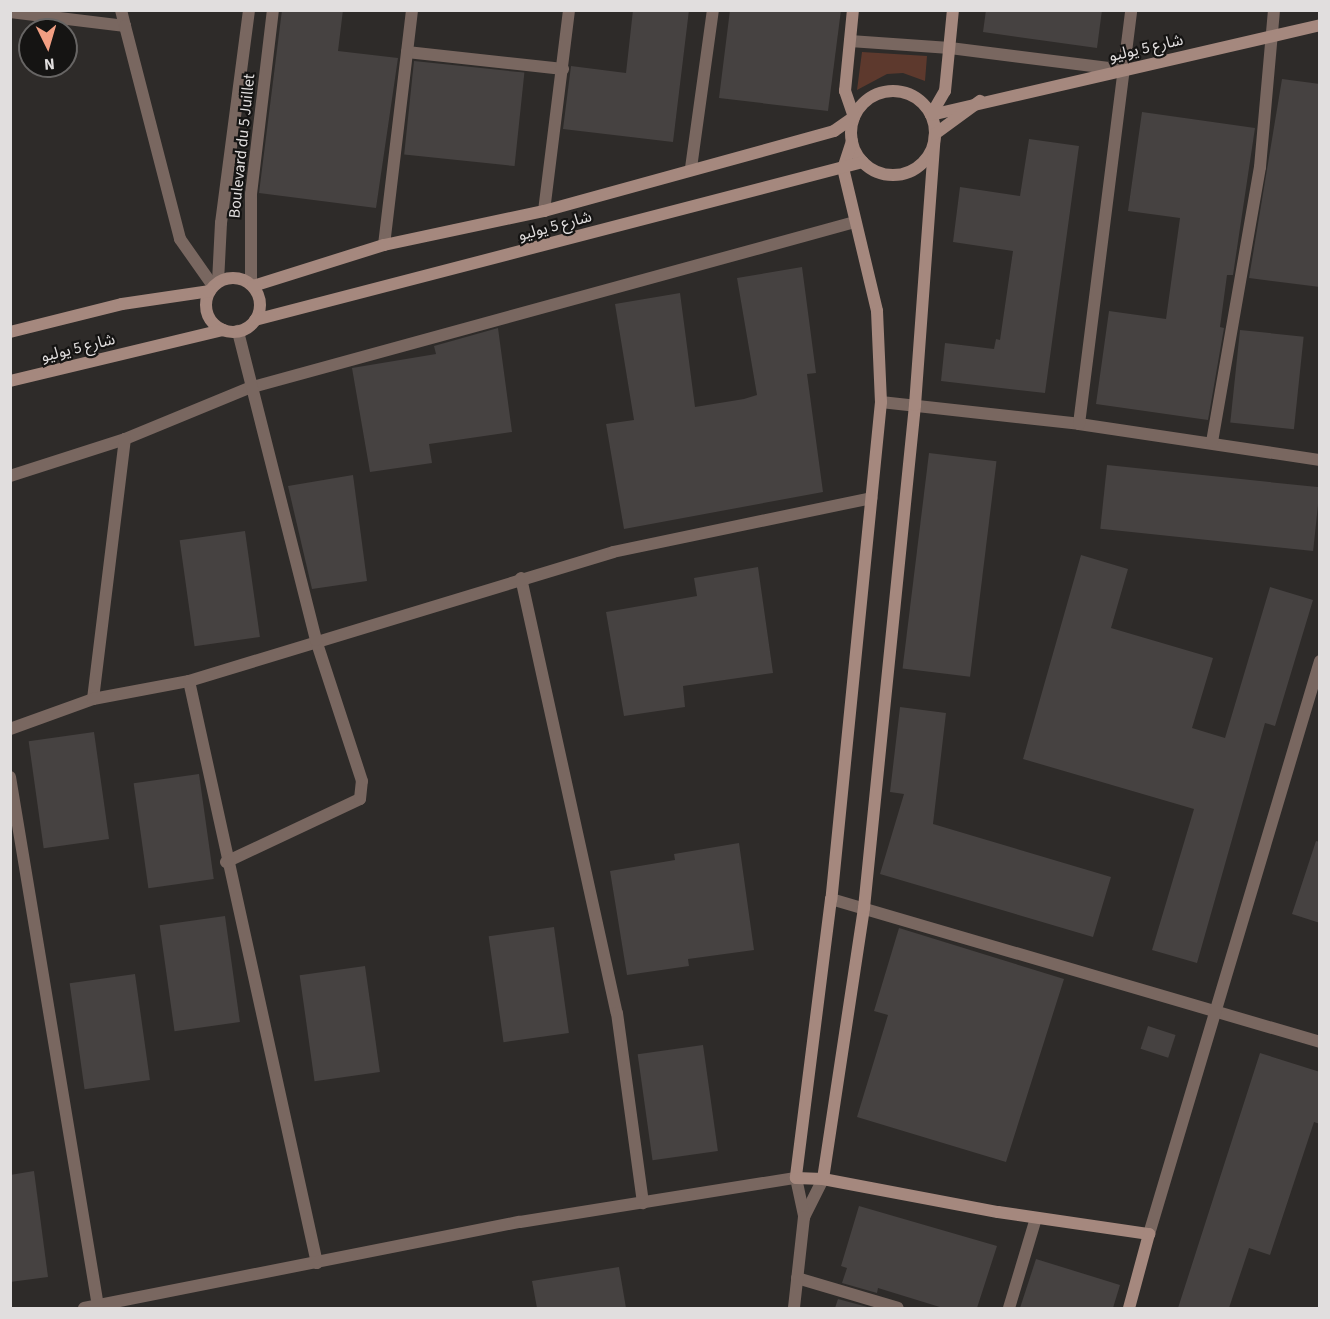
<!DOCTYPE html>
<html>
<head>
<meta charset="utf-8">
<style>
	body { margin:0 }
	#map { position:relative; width:1330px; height:1319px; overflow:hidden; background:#2e2b29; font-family:"Source Sans 3","Noto Sans Arabic",sans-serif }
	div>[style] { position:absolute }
	.green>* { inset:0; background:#5d392d }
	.building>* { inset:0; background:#464241; transform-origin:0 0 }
	.street>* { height:12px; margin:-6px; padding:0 6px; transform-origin:6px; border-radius:6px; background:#796760 }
	.secondary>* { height:12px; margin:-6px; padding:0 6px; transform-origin:6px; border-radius:6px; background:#a5887e }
	.secondary>.ring { margin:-6px; padding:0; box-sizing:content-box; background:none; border:12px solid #a5887e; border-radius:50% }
	span { translate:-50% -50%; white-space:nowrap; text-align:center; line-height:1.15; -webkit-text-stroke:4.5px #151413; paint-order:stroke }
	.street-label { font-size:16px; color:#e1dede }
	.frame { position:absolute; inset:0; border:12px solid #e1dede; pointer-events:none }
	.north { position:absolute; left:18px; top:18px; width:60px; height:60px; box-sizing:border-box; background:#151413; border:2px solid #676564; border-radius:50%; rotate:175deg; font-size:16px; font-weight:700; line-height:24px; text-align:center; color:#e1dede }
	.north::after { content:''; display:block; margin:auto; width:21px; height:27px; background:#f39f83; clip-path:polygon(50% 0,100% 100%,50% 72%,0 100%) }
</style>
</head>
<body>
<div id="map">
	<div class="green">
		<div style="clip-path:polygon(862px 52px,927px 56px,925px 81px,903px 73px,887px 74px,857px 90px)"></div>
	</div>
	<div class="building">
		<div style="clip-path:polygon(282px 10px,343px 10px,338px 51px,398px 58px,376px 208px,259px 193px)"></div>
		<div style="clip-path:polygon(633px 10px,689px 10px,673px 142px,563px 129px,571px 66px,626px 73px)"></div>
		<div style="clip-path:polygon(730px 10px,841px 10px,828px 111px,719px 98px)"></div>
		<div style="clip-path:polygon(986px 10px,1102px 10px,1097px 48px,983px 32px)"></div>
		<div style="left:414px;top:61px;width:111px;height:94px;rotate:6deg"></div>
		<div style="clip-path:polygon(1282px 79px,1320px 84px,1320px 287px,1249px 278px)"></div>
		<div style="clip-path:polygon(1142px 112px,1255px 128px,1233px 275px,1227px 275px,1220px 327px,1224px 328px,1208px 420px,1096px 404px,1109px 311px,1166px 319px,1180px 218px,1128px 211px)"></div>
		<div style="clip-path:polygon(1029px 139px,1079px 146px,1045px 393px,941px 381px,945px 343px,994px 349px,996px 339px,1000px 340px,1013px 251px,953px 242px,960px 187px,1020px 196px)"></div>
		<div style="clip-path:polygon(802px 267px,816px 373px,807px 374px,823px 492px,624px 529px,606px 424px,634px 420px,615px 304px,680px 293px,695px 407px,744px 399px,757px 395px,737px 278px)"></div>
		<div style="clip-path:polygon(498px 328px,512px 432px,429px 444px,432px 463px,370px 472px,352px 368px,436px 354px,434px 346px)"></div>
		<div style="left:1240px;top:330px;width:64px;height:93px;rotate:6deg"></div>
		<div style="left:929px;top:453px;width:68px;height:217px;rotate:7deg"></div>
		<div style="left:1107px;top:465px;width:214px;height:64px;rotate:6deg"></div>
		<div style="clip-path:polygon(353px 475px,367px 581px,312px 589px,288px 486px)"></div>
		<div style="left:245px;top:531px;width:107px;height:66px;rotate:82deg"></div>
		<div style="clip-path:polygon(1081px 555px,1128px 569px,1111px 628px,1213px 658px,1192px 728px,1225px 738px,1270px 587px,1313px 600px,1275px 726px,1265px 723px,1197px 963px,1152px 950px,1194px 809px,1023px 759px)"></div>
		<div style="clip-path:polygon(758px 567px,773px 673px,683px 686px,685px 707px,624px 716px,606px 612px,697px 596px,694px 578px)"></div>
		<div style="clip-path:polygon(900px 707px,946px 713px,933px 824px,1111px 877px,1093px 937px,880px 874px,904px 794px,890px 792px)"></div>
		<div style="left:94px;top:732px;width:108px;height:66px;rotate:82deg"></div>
		<div style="left:199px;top:774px;width:106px;height:66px;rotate:82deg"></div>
		<div style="clip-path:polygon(1316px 841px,1320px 842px,1320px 923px,1292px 914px)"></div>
		<div style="clip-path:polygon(739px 843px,754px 950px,688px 959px,689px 966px,627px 975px,610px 871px,675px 860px,674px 854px)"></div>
		<div style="left:225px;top:916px;width:107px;height:66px;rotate:82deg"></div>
		<div style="left:554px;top:927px;width:107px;height:66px;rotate:82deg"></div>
		<div style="clip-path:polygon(899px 928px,1064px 979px,1006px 1162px,857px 1117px,888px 1015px,874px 1011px)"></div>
		<div style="left:365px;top:966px;width:107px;height:66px;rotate:82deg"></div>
		<div style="left:135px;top:974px;width:107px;height:66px;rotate:82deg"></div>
		<div style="left:1148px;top:1026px;width:29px;height:24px;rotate:18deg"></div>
		<div style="left:703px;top:1045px;width:107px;height:66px;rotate:82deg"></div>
		<div style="clip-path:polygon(1260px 1053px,1320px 1072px,1320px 1124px,1314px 1122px,1270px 1255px,1249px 1248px,1229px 1308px,1178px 1308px)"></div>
		<div style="clip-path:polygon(34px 1171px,48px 1277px,10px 1282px,10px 1175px)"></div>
		<div style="clip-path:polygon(859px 1206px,997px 1246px,977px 1308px,943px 1308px,878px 1288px,877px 1293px,842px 1283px,847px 1268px,841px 1266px)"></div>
		<div style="clip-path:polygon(1036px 1259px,1120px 1285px,1113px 1308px,1020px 1308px)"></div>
		<div style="clip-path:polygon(619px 1267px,626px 1308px,537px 1308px,532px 1281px)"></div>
		<div style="clip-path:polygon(838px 1299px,871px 1308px,835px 1308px)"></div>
	</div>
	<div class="street">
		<div style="left:10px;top:12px;width:116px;rotate:6.9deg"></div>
		<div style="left:125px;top:26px;width:16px;rotate:-104deg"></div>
		<div style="left:125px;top:26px;width:220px;rotate:75.5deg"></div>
		<div style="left:180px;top:239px;width:57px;rotate:54.9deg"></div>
		<div style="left:850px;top:41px;width:100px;rotate:4deg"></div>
		<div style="left:950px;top:48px;width:174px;rotate:7.2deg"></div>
		<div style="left:407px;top:52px;width:157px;rotate:6.2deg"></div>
		<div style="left:691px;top:168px;width:160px;rotate:-82.1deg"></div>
		<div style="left:544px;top:211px;width:203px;rotate:-82.9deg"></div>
		<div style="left:384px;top:245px;width:237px;rotate:-83.2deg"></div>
		<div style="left:218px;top:282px;width:59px;rotate:-87.1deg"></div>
		<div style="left:221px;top:223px;width:215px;rotate:-82.5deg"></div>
		<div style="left:251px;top:284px;width:90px;rotate:-90deg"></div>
		<div style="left:251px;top:194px;width:185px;rotate:-83.2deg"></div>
		<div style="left:881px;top:402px;width:199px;rotate:6.3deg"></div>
		<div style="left:1079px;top:424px;width:244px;rotate:8.5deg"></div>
		<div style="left:1079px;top:424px;width:417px;rotate:-82.8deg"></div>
		<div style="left:1212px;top:442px;width:279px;rotate:-80.1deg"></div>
		<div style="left:1260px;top:167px;width:158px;rotate:-84.9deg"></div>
		<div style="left:10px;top:476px;width:121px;rotate:-17.8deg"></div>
		<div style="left:125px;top:439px;width:134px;rotate:-22.4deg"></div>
		<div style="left:249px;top:388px;width:628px;rotate:-15.32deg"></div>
		<div style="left:521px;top:578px;width:445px;rotate:77.6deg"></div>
		<div style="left:617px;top:1013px;width:192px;rotate:82.2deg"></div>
		<div style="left:189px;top:681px;width:596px;rotate:77.6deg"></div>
		<div style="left:93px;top:699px;width:262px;rotate:-83deg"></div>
		<div style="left:10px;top:729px;width:88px;rotate:-19.9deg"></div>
		<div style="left:93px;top:699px;width:98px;rotate:-10.6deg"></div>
		<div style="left:189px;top:681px;width:443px;rotate:-16.9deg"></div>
		<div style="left:613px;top:552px;width:264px;rotate:-11.8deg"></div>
		<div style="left:10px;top:777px;width:536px;rotate:80.56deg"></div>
		<div style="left:226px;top:862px;width:148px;rotate:-25.2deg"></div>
		<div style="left:360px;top:799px;width:18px;rotate:-84deg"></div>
		<div style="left:362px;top:781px;width:148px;rotate:-108.1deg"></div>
		<div style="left:316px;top:640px;width:319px;rotate:-104.2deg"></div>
		<div style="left:831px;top:899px;width:509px;rotate:16.3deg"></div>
		<div style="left:804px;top:1217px;width:42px;rotate:-63.4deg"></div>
		<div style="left:1149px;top:1234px;width:598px;rotate:-73.38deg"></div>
		<div style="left:797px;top:1278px;width:105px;rotate:16.5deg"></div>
		<div style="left:84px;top:1308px;width:444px;rotate:-11.2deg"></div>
		<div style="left:520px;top:1222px;width:279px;rotate:-9.1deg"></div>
		<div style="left:796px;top:1178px;width:40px;rotate:78deg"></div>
		<div style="left:804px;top:1217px;width:92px;rotate:96.3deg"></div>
		<div style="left:1009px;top:1308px;width:94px;rotate:-73.3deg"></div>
	</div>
	<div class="secondary">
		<div class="ring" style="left:851px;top:91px;width:72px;height:72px"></div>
		<div style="left:931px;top:115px;width:399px;rotate:-13deg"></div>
		<div style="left:931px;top:115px;width:28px;rotate:-60deg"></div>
		<div style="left:945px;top:91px;width:81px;rotate:-84.4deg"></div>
		<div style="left:852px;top:141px;width:28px;rotate:108deg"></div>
		<div style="left:843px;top:168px;width:147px;rotate:76.6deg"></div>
		<div style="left:877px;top:311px;width:91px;rotate:87.5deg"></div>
		<div style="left:881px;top:402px;width:500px;rotate:95.7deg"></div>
		<div style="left:831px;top:899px;width:281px;rotate:97.2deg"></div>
		<div style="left:796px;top:1178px;width:27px;rotate:2deg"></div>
		<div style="left:823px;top:1179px;width:178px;rotate:10.7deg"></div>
		<div style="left:998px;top:1212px;width:153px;rotate:8.3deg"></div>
		<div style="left:1149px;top:1234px;width:77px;rotate:105.1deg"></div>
		<div class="ring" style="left:206px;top:278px;width:42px;height:42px"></div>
		<div style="left:253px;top:286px;width:137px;rotate:-17.4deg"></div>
		<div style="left:384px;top:245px;width:164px;rotate:-12deg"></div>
		<div style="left:544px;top:211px;width:301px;rotate:-15.4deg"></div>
		<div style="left:834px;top:131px;width:24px;rotate:-35deg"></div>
		<div style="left:854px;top:117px;width:28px;rotate:-109deg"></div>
		<div style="left:845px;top:91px;width:81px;rotate:-84.4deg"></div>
		<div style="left:255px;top:320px;width:628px;rotate:-14.57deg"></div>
		<div style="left:10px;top:332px;width:115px;rotate:-14deg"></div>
		<div style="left:122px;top:304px;width:89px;rotate:-8.4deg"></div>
		<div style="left:10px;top:381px;width:219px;rotate:-13.5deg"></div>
		<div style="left:823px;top:1179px;width:274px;rotate:-81.4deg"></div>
		<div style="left:864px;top:908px;width:506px;rotate:-84.21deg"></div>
		<div style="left:915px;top:405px;width:272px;rotate:-85.8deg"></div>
		<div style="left:935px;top:134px;width:56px;rotate:-36.3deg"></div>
	</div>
	<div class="street-label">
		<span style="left:1146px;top:48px;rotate:-13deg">شارع 5 يوليو</span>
		<span style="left:242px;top:146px;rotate:-84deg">Boulevard du 5 Juillet</span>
		<span style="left:555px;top:226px;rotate:-15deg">شارع 5 يوليو</span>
		<span style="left:78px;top:348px;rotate:-14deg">شارع 5 يوليو</span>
	</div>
	<div class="frame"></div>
	<div class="north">N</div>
</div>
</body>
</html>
